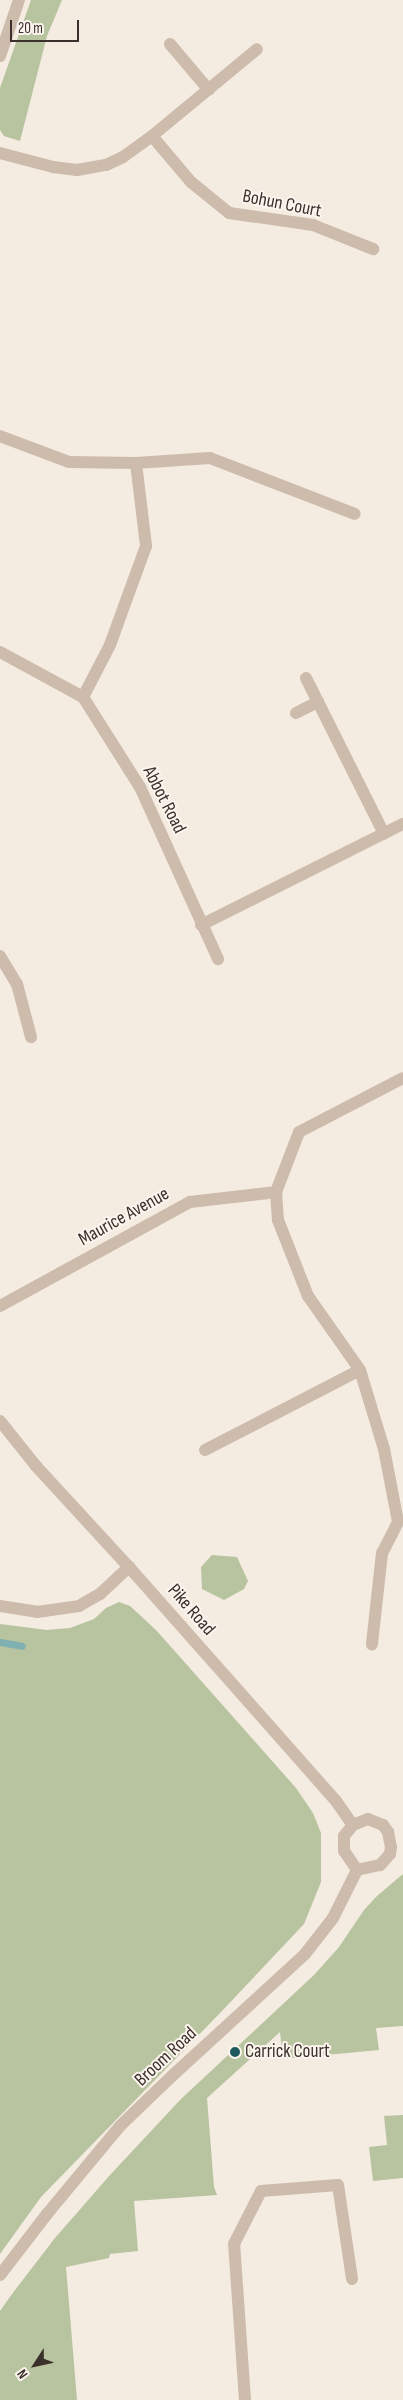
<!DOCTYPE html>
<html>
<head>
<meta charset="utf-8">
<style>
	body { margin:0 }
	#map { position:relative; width:403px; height:2400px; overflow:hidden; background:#f4ebe1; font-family:"Sofia Sans Condensed",sans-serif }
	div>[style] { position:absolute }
	.green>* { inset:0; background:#b8c4a0 }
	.stream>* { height:7px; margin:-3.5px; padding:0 3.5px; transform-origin:3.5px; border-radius:3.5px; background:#7fb0b2 }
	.minor>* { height:12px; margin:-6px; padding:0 6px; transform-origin:6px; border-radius:6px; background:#cdbbac }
	.tertiary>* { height:12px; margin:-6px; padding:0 6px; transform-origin:6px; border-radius:6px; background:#cdbbac }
	.dots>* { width:14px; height:14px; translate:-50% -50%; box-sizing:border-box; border:2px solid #fbf5ee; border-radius:50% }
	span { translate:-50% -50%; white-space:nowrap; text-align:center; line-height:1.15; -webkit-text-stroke:4px #fbf5ee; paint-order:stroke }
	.street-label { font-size:19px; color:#3b302b }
	.poi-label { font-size:19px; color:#3b302b }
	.left { translate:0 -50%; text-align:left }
	.north { position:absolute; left:10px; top:2340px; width:50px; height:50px; -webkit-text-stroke:4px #fbf5ee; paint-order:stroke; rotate:235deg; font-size:14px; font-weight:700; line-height:20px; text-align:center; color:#3b302b }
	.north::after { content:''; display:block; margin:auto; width:18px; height:22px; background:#3b302b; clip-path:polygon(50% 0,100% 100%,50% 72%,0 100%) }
	.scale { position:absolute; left:10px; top:20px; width:69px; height:22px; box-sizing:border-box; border:2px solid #3b302b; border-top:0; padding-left:6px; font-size:15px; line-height:18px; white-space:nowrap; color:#3b302b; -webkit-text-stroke:4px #fbf5ee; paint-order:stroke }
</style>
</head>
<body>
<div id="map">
	<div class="green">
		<div style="clip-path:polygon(31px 0,62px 0,47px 36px,20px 141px,4px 136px,0 130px,0 88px)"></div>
		<div style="clip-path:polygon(212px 1555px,237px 1557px,248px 1581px,244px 1589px,224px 1600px,202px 1589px,201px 1567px)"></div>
		<div style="clip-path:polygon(119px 1602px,130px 1606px,156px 1630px,296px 1788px,313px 1813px,321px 1833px,321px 1882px,304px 1924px,222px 2011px,41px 2197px,0 2254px,0 1624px,47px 1630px,70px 1628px,94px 1619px,106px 1608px)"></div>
		<div style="clip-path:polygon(403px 1874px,403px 2026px,376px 2028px,379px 2050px,283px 2059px,280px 2032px,207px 2098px,214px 2187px,217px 2195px,134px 2201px,138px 2251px,110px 2254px,109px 2258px,66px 2267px,77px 2400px,0 2400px,0 2311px,12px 2294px,55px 2238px,110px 2175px,181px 2099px,314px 1975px,339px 1947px,364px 1910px,377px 1896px)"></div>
		<div style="clip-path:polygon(403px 2115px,403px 2178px,373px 2181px,369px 2147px,387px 2145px,384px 2116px)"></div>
	</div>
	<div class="stream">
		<div style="left:0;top:1642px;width:22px;rotate:10deg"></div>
	</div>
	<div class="minor">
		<div style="left:170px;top:44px;width:60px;rotate:49.7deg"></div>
		<div style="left:152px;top:136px;width:60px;rotate:49.7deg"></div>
		<div style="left:191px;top:182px;width:49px;rotate:39.2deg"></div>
		<div style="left:229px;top:213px;width:85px;rotate:8.1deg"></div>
		<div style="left:313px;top:225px;width:65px;rotate:21.8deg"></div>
		<div style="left:0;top:153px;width:55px;rotate:14.8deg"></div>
		<div style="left:53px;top:167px;width:24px;rotate:7deg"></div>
		<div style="left:77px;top:170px;width:29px;rotate:-10deg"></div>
		<div style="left:106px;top:165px;width:19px;rotate:-25deg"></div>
		<div style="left:123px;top:157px;width:36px;rotate:-36deg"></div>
		<div style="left:152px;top:136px;width:136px;rotate:-39.6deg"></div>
		<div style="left:0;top:436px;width:74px;rotate:20.6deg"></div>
		<div style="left:69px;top:462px;width:67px;rotate:0.9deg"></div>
		<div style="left:136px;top:463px;width:84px;rotate:83.1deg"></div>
		<div style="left:146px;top:546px;width:105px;rotate:110deg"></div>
		<div style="left:110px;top:645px;width:59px;rotate:117.4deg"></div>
		<div style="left:136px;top:463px;width:74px;rotate:-3.9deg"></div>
		<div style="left:210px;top:458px;width:155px;rotate:21.1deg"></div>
		<div style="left:0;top:652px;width:94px;rotate:28.5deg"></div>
		<div style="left:83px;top:697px;width:107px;rotate:57.7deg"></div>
		<div style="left:140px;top:787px;width:189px;rotate:65.6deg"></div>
		<div style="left:306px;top:678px;width:174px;rotate:63.4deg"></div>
		<div style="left:296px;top:713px;width:25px;rotate:-27deg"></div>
		<div style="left:201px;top:925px;width:226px;rotate:-26.6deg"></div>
		<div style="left:0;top:956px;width:33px;rotate:59deg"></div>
		<div style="left:17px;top:984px;width:55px;rotate:75.2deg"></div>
		<div style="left:276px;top:1192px;width:64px;rotate:-69deg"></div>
		<div style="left:299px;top:1132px;width:117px;rotate:-27.4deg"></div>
		<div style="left:0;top:1306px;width:217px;rotate:-28.7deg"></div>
		<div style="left:190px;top:1202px;width:87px;rotate:-6.6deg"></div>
		<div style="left:276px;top:1192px;width:28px;rotate:86deg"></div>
		<div style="left:278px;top:1220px;width:82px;rotate:68.5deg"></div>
		<div style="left:308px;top:1296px;width:90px;rotate:54.9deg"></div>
		<div style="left:360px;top:1370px;width:83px;rotate:73.1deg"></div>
		<div style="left:384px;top:1449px;width:74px;rotate:79.1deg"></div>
		<div style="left:398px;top:1522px;width:35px;rotate:117deg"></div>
		<div style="left:382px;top:1553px;width:92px;rotate:96.3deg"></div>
		<div style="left:205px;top:1450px;width:174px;rotate:-27.3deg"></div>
		<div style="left:0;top:1606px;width:37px;rotate:9deg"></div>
		<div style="left:37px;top:1612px;width:42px;rotate:-8.1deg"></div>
		<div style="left:79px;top:1606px;width:24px;rotate:-30deg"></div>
		<div style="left:100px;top:1594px;width:40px;rotate:-43deg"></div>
		<div style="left:245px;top:2400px;width:156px;rotate:-94deg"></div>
		<div style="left:234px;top:2244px;width:59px;rotate:-63deg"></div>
		<div style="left:261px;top:2191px;width:77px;rotate:-4.5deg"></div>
		<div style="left:338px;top:2185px;width:95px;rotate:81.5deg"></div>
	</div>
	<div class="tertiary">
		<div style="left:0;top:56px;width:59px;rotate:-71.3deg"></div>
		<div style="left:0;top:1421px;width:58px;rotate:51.3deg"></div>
		<div style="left:36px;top:1466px;width:137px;rotate:47.4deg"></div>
		<div style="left:129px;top:1567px;width:312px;rotate:48.5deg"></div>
		<div style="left:336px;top:1801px;width:29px;rotate:55deg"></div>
		<div style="left:368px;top:1819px;width:16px;rotate:22deg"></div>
		<div style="left:383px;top:1825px;width:9px;rotate:54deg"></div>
		<div style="left:388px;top:1832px;width:15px;rotate:79deg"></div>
		<div style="left:391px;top:1847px;width:7px;rotate:98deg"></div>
		<div style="left:390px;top:1854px;width:15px;rotate:132deg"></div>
		<div style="left:380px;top:1865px;width:24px;rotate:168deg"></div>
		<div style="left:357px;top:1870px;width:23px;rotate:-124deg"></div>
		<div style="left:344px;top:1851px;width:15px;rotate:-90deg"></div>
		<div style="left:344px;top:1836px;width:14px;rotate:-51deg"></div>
		<div style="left:353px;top:1825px;width:16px;rotate:-22deg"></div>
		<div style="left:0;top:2275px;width:77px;rotate:-52.4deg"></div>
		<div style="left:47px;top:2214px;width:114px;rotate:-50.3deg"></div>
		<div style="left:120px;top:2126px;width:72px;rotate:-43.9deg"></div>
		<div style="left:172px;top:2076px;width:180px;rotate:-42.5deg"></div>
		<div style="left:305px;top:1954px;width:46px;rotate:-52.1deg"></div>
		<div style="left:333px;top:1918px;width:54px;rotate:-63.4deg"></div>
	</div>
	<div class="dots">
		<div style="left:235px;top:2052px;background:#1f5a5e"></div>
	</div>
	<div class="street-label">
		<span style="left:282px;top:204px;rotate:11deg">Bohun Court</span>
		<span style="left:164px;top:800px;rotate:63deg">Abbot Road</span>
		<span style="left:124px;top:1217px;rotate:-29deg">Maurice Avenue</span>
		<span style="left:191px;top:1610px;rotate:49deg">Pike Road</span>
		<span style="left:166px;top:2057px;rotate:-43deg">Broom Road</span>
	</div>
	<div class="poi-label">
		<span class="left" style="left:245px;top:2052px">Carrick Court</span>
	</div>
	<div class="north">N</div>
	<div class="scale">20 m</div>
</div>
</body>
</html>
